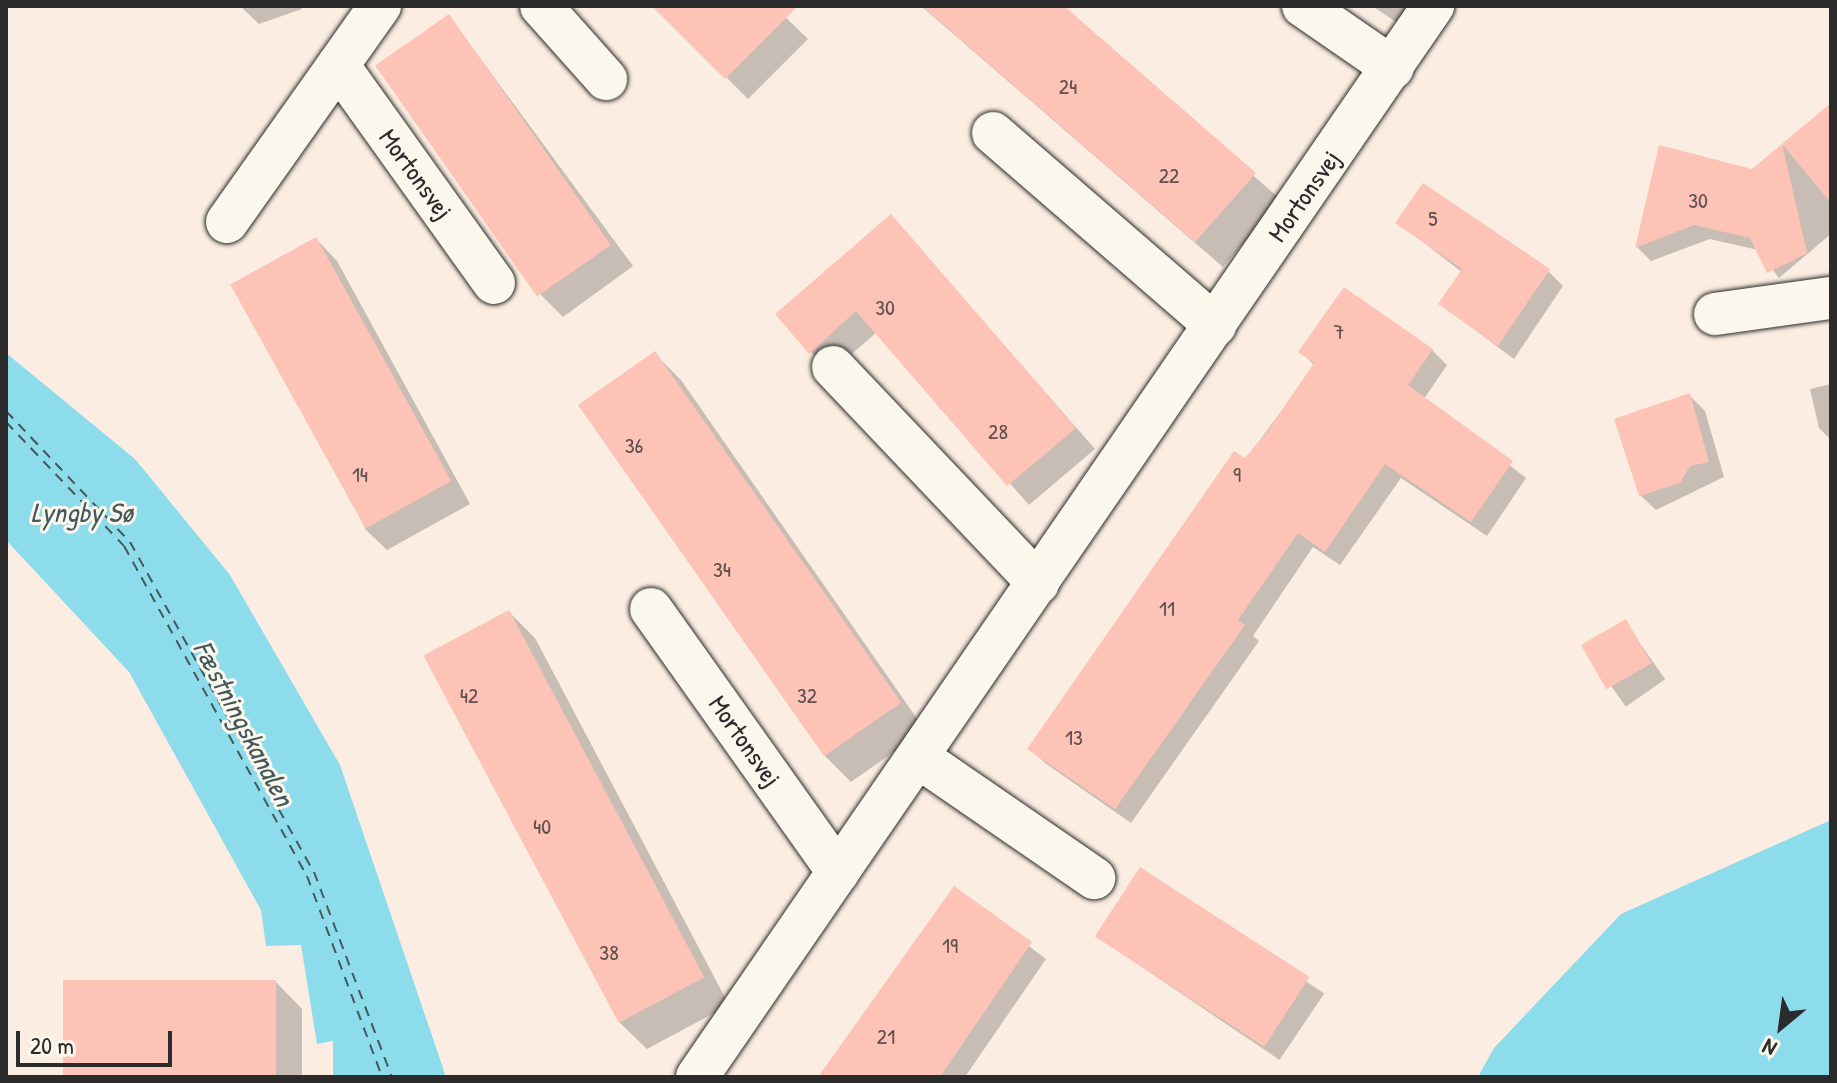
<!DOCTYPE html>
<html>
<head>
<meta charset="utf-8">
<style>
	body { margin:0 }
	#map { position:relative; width:1837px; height:1083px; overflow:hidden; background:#fbede1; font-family:"Patrick Hand",sans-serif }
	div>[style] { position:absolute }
	.water>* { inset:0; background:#8ddceb }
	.shadow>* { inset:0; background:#0003; transform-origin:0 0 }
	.ferry>* { height:2px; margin-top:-1px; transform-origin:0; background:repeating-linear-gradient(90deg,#44575b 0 10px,transparent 0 18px) }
	.building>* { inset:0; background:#fdc3b6; transform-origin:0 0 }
	.roads { filter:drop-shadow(0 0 2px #2b2b2b) drop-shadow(0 0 2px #2b2b2b) }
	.minor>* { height:42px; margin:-21px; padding:0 21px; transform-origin:21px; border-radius:21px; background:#fbf7ec }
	span { translate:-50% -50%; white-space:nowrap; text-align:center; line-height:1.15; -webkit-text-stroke:6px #fbf7ec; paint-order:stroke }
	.number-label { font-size:22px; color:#60514e }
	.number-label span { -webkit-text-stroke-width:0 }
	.street-label { font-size:26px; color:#2b2b2b }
	.water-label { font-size:28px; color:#44575b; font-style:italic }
	.frame { position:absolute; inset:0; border:8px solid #2b2b2b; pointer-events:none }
	.north { position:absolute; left:1741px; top:987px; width:80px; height:80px; -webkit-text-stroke:6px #fbf7ec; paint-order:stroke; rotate:209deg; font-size:22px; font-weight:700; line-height:32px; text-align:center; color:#2b2b2b }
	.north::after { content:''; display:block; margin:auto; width:28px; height:36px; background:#2b2b2b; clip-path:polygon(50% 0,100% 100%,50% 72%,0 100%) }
	.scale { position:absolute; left:16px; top:1031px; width:156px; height:36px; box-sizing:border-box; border:4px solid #2b2b2b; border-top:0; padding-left:10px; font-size:24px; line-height:28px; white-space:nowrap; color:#2b2b2b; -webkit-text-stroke:6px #fbf7ec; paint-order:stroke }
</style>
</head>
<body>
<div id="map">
	<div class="water">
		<div style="clip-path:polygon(6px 353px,135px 459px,230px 575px,340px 765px,446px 1077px,333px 1077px,333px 1041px,317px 1044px,301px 945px,266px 946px,261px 910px,129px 672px,6px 540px)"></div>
		<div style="clip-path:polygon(1831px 820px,1831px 1077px,1478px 1077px,1494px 1048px,1621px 914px)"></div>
	</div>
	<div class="shadow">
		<div style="clip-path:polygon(240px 6px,301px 6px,302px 9px,259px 24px)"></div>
		<div style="clip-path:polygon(655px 6px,774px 6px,808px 39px,748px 99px)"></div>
		<div style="clip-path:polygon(921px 6px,1061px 6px,1281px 200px,1223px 267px)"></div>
		<div style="clip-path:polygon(1372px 6px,1412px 6px,1399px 24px)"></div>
		<div style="clip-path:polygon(449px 16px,633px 266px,563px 317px,541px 295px)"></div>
		<div style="clip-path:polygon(1829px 107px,1831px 234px,1779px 278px,1758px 250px,1710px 239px,1651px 261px,1637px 247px,1753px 171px)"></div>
		<div style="clip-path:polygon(891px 216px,1095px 449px,1029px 505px,877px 332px,831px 372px,811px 352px)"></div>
		<div style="clip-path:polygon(1398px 223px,1548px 271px,1563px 286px,1514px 359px,1440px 304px,1462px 272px)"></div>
		<div style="clip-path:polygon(316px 239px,337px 261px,470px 504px,387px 550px,365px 529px)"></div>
		<div style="clip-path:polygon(1432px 350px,1447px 365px,1424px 399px,1526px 478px,1487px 536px,1401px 478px,1340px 565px,1313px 547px,1253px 636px,1259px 641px,1131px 823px,1045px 763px,1030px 748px,1315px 366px,1301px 352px)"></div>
		<div style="clip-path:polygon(655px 354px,681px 380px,925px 730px,851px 782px,824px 755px)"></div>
		<div style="clip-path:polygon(1831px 384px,1831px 440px,1819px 428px,1810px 389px)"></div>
		<div style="clip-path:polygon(1690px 396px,1705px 411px,1724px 477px,1656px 510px,1640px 495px)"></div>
		<div style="clip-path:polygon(509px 612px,535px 638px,729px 1005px,647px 1049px,620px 1023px)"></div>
		<div style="left:1625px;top:622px;width:70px;height:48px;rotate:55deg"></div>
		<div style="left:1141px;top:870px;width:221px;height:80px;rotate:34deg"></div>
		<div style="clip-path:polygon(954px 889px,1046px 959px,965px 1077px,833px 1077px)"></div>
		<div style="clip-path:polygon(276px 982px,302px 1009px,302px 1077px,65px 1077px)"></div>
	</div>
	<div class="ferry">
		<div style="left:6px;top:411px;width:180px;rotate:46.6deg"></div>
		<div style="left:130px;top:542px;width:378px;rotate:60.9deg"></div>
		<div style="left:314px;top:872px;width:219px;rotate:69.2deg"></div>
		<div style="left:6px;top:422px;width:171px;rotate:46.4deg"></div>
		<div style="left:124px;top:546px;width:377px;rotate:61deg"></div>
		<div style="left:307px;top:876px;width:215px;rotate:69.5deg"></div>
	</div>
	<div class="building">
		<div style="clip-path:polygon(652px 6px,798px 6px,725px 79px)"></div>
		<div style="clip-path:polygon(922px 6px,1064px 6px,1256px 173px,1195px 242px)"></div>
		<div style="left:449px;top:14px;width:282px;height:90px;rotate:55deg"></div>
		<div style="clip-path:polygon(1831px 103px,1831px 203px,1782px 144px)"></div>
		<div style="clip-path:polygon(1782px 144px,1807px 253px,1767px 273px,1750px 238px,1694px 225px,1635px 248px,1659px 145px,1752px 169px)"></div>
		<div style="clip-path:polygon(1423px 183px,1550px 269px,1498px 346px,1438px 304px,1462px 269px,1395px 223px)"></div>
		<div style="clip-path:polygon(891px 214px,1076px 428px,1007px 486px,856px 311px,809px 354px,775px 314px)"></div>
		<div style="left:316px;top:237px;width:279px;height:98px;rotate:61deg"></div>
		<div style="clip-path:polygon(1344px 287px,1433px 349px,1408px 385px,1513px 461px,1471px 522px,1385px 464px,1325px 552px,1298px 533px,1238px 620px,1245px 625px,1115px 809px,1027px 749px,1234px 451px,1245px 458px,1267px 432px,1314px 363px,1298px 352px)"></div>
		<div style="left:655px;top:351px;width:429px;height:94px;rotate:55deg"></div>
		<div style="clip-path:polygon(1690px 393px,1709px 462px,1690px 466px,1680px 483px,1639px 496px,1614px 419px)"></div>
		<div style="left:509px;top:610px;width:416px;height:97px;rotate:62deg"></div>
		<div style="left:1626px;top:619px;width:51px;height:52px;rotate:60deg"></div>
		<div style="left:1140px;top:867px;width:202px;height:83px;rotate:33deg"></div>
		<div style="clip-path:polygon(954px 886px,1032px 942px,940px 1077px,818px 1077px)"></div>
		<div style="left:63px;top:980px;width:213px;height:97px"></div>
	</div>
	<div class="roads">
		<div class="minor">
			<div style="left:541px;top:6px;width:98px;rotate:48.3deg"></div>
			<div style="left:1303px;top:6px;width:109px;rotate:34.6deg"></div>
			<div style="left:338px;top:65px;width:268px;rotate:54.4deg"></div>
			<div style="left:993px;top:133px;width:294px;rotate:40.9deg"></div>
			<div style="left:227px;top:222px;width:265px;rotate:-54.7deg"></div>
			<div style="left:1715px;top:314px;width:117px;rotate:-7.9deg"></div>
			<div style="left:833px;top:367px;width:298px;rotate:46.5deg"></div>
			<div style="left:651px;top:609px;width:323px;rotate:54.6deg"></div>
			<div style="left:918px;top:757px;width:214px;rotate:34.5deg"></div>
			<div style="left:697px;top:1077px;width:1300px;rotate:-55.5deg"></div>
		</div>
	</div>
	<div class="number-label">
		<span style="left:1068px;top:87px">24</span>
		<span style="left:1169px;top:176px">22</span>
		<span style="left:1698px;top:201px">30</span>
		<span style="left:1433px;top:219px">5</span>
		<span style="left:885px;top:308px">30</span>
		<span style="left:1339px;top:332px">7</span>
		<span style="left:998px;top:432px">28</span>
		<span style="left:634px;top:446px">36</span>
		<span style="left:360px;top:475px">14</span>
		<span style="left:1237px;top:475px">9</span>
		<span style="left:722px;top:570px">34</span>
		<span style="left:1167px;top:609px">11</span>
		<span style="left:469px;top:696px">42</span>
		<span style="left:807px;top:696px">32</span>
		<span style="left:1074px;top:738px">13</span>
		<span style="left:542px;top:827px">40</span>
		<span style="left:950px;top:946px">19</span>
		<span style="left:609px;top:953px">38</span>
		<span style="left:886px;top:1037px">21</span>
	</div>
	<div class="street-label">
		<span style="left:416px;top:174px;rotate:54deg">Mortonsvej</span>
		<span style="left:1304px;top:196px;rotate:-55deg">Mortonsvej</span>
		<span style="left:745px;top:741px;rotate:55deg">Mortonsvej</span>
	</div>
	<div class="water-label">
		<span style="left:82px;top:512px">Lyngby Sø</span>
		<span style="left:244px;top:723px;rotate:62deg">Fæstningskanalen</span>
	</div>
	<div class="frame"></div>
	<div class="north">N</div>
	<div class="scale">20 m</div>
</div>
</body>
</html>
